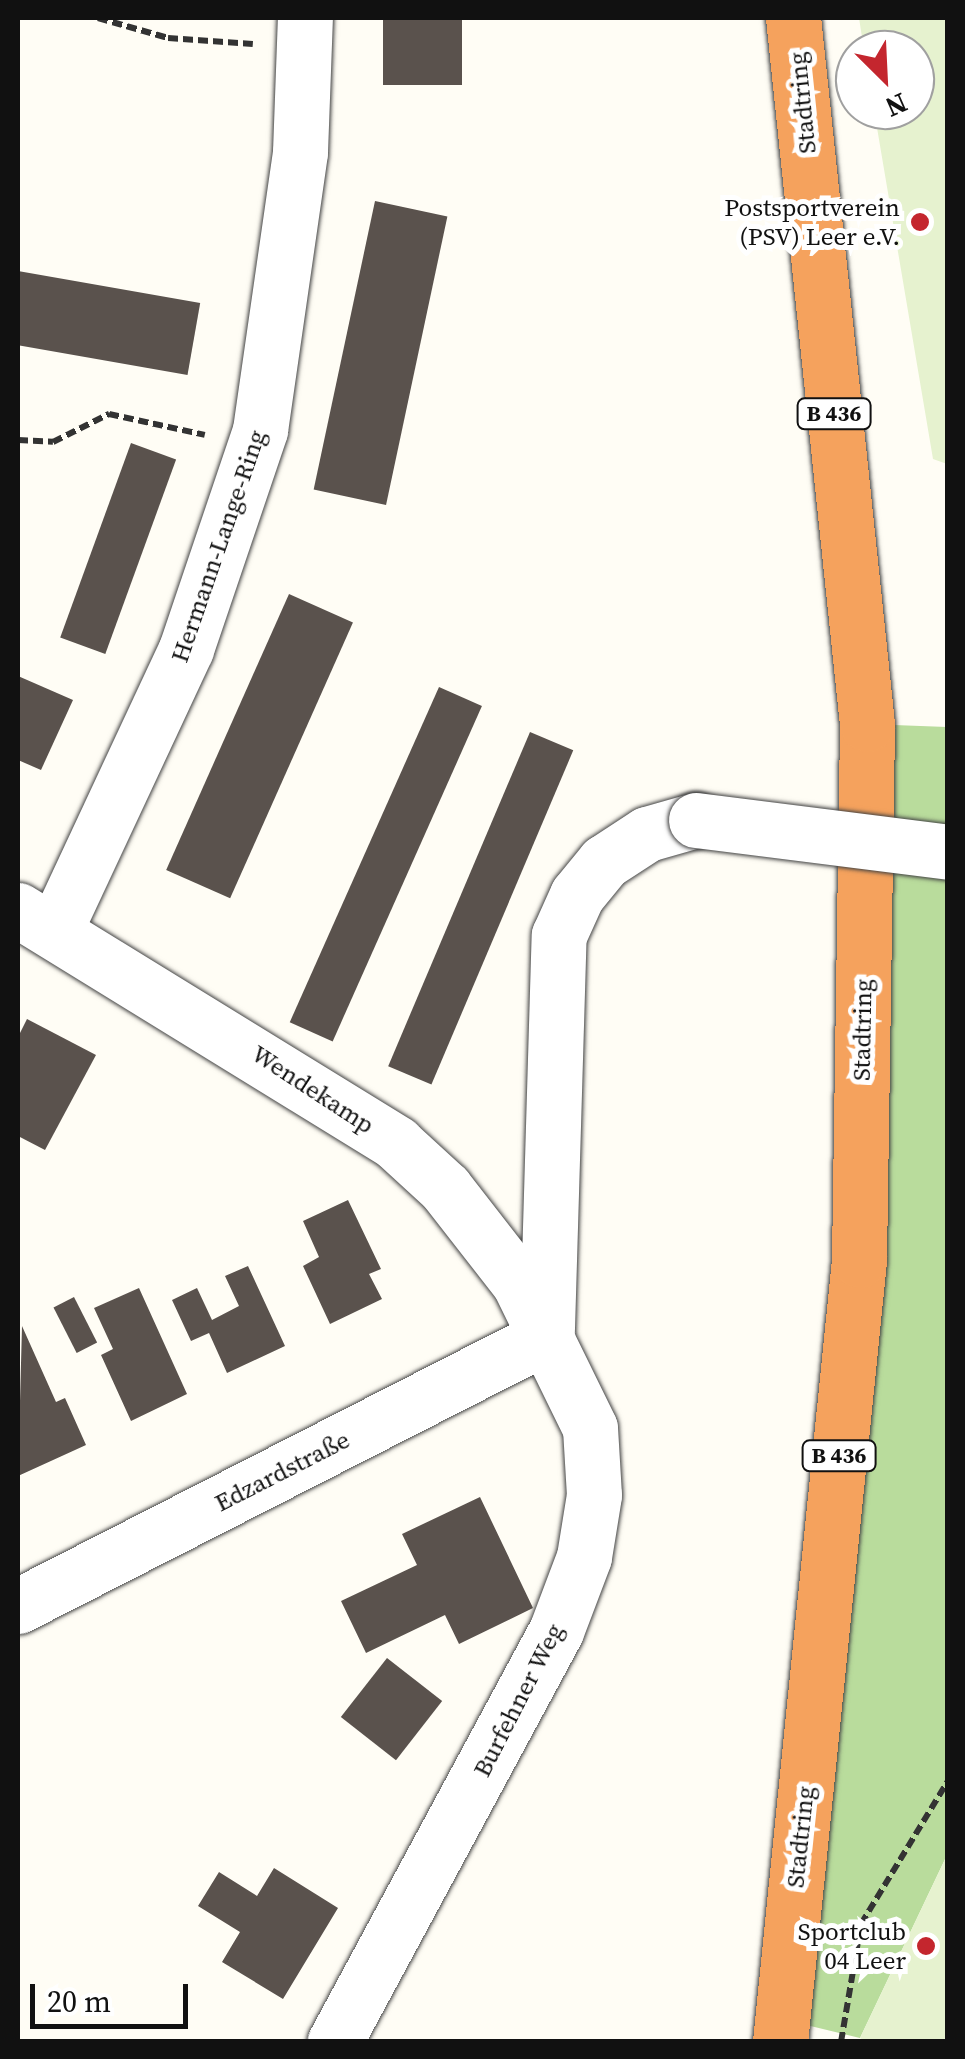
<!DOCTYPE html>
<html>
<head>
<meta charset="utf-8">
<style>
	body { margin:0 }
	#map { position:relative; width:965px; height:2059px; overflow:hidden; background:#fffdf5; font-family:"Source Serif 4",serif }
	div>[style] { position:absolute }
	.forest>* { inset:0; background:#b9dc9c }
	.pitch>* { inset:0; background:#e6f2cf }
	.building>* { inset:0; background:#5a524d; transform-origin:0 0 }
	.path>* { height:6px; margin-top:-3px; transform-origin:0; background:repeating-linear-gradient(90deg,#333 0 10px,transparent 0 15px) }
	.roads { filter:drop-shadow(0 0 2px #444) drop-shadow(0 0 2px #444) }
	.minor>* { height:55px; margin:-27.5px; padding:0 27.5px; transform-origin:27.5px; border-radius:27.5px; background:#fff }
	.highway>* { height:55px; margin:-27.5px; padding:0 27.5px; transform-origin:27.5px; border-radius:27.5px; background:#f5a25d }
	.bridges { filter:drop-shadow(0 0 2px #444) drop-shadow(0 0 2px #444) }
	.minor-bridge>* { height:55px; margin:-27.5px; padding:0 27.5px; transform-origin:27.5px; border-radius:27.5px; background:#fff }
	.dots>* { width:28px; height:28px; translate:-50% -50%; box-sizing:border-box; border:5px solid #fff; border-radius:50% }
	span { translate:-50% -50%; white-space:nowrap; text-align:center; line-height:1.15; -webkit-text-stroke:10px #fff; paint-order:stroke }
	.shield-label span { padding:2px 8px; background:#fff; border:2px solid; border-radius:8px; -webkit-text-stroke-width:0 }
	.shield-label { font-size:22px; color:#111; font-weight:700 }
	.street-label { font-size:25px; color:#111 }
	.poi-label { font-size:25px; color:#111 }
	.right { translate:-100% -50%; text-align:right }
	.frame { position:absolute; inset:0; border:20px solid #111; pointer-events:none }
	.north { position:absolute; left:835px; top:30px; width:100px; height:100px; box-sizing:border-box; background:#fff; border:2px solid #a0a0a0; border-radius:50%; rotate:156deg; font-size:28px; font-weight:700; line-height:40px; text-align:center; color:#111 }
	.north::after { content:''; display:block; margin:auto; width:35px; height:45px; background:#c4262e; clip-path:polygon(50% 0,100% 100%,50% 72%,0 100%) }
	.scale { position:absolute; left:30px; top:1984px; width:158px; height:45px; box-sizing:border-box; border:5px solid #111; border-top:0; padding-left:12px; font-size:30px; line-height:35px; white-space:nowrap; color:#111; -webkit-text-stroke:8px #fff; paint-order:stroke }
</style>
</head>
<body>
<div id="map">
	<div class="forest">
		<div style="clip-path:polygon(841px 723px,947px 727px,947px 1855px,860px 2038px,757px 2013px,840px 1261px)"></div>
	</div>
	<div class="pitch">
		<div style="clip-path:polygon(859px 18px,947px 18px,947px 464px,933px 459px,874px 110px,915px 110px,915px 50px,864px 50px)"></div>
		<div style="clip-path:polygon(947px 1855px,947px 2041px,865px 2041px,860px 2038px)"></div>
	</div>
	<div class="building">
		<div style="left:383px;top:18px;width:79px;height:67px"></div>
		<div style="left:375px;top:201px;width:74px;height:295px;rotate:12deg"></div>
		<div style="left:18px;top:271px;width:185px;height:73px;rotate:10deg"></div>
		<div style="left:131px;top:443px;width:48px;height:207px;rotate:20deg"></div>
		<div style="left:289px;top:594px;width:70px;height:302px;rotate:24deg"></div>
		<div style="clip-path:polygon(18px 676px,73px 700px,41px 770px,18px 760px)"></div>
		<div style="left:439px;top:687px;width:47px;height:367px;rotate:24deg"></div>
		<div style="left:530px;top:732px;width:47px;height:363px;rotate:23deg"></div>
		<div style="clip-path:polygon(27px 1019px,96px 1055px,45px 1150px,18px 1136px,18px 1037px)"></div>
		<div style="clip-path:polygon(348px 1200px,381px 1269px,369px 1274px,382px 1299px,330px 1324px,303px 1266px,319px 1257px,303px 1221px)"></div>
		<div style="clip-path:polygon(248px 1266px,285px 1346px,227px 1373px,209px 1333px,191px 1341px,172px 1300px,197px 1288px,212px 1320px,239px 1306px,225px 1276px)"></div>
		<div style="clip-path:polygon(139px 1288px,187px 1394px,131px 1421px,101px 1355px,113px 1349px,94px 1308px)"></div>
		<div style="left:74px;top:1297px;width:51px;height:23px;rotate:63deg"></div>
		<div style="clip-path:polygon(22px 1326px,56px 1402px,65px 1398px,86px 1445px,18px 1476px)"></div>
		<div style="clip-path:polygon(480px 1497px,533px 1608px,459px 1644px,445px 1615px,366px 1653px,341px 1601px,417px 1565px,402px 1534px)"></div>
		<div style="left:387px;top:1658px;width:70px;height:75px;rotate:38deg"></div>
		<div style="clip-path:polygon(274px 1868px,338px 1908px,283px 1999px,222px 1962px,240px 1932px,198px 1906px,219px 1872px,257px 1896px)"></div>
	</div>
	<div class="path">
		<div style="left:98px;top:18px;width:73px;rotate:15.9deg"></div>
		<div style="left:168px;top:38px;width:85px;rotate:4deg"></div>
		<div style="left:18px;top:440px;width:35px;rotate:3deg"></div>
		<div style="left:53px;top:442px;width:63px;rotate:-26.6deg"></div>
		<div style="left:109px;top:414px;width:98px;rotate:12.3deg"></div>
		<div style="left:841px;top:2042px;width:120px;rotate:-80.4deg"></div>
		<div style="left:861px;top:1924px;width:167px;rotate:-58.7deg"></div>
	</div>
	<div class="roads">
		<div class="minor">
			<div style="left:18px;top:910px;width:444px;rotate:31.6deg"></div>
			<div style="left:396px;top:1143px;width:67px;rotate:42.6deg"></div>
			<div style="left:445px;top:1188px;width:120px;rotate:52.1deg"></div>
			<div style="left:519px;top:1283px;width:161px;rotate:63.9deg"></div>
			<div style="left:590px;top:1428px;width:67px;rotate:86.6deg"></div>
			<div style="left:594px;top:1495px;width:63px;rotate:99.2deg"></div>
			<div style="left:584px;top:1557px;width:79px;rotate:110.7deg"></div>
			<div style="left:556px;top:1631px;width:467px;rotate:118.3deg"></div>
			<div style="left:55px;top:930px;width:310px;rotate:-65deg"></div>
			<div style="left:186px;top:649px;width:231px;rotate:-71.3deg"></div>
			<div style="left:260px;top:430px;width:281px;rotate:-81.8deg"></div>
			<div style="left:300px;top:152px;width:134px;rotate:-87.9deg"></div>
			<div style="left:547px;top:1328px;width:393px;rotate:-88.3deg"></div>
			<div style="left:559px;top:935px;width:44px;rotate:-65.8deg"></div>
			<div style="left:577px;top:895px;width:43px;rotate:-50.7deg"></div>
			<div style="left:604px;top:862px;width:51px;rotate:-33.1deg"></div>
			<div style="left:647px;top:834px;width:51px;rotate:-15.9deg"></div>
			<div style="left:18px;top:1606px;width:594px;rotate:-27.04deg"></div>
		</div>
		<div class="highway">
			<div style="left:780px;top:2042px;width:786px;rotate:-84.23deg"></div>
			<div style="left:859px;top:1260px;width:536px;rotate:-89.14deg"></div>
			<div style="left:867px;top:724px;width:710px;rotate:-95.98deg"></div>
		</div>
	</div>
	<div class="bridges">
		<div class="minor-bridge">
			<div style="left:696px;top:820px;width:254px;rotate:7.2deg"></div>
		</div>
	</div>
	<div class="dots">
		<div style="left:920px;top:222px;background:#c4262e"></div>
		<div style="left:926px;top:1946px;background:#c4262e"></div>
	</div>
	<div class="shield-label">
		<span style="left:834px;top:414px">B 436</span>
		<span style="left:839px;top:1456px">B 436</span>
	</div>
	<div class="street-label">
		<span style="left:802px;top:103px;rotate:-96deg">Stadtring</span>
		<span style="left:218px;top:546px;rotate:-71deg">Hermann-Lange-Ring</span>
		<span style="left:862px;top:1030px;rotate:-89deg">Stadtring</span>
		<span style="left:313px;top:1089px;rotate:33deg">Wendekamp</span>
		<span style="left:282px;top:1471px;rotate:-27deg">Edzardstraße</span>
		<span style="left:518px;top:1700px;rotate:-63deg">Burfehner Weg</span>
		<span style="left:800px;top:1837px;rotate:-84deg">Stadtring</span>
	</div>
	<div class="poi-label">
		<span class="right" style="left:900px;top:222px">Postsportverein<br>(PSV) Leer e.V.</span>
		<span class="right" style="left:906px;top:1946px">Sportclub<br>04 Leer</span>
	</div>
	<div class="frame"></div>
	<div class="north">N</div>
	<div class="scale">20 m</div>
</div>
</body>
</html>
